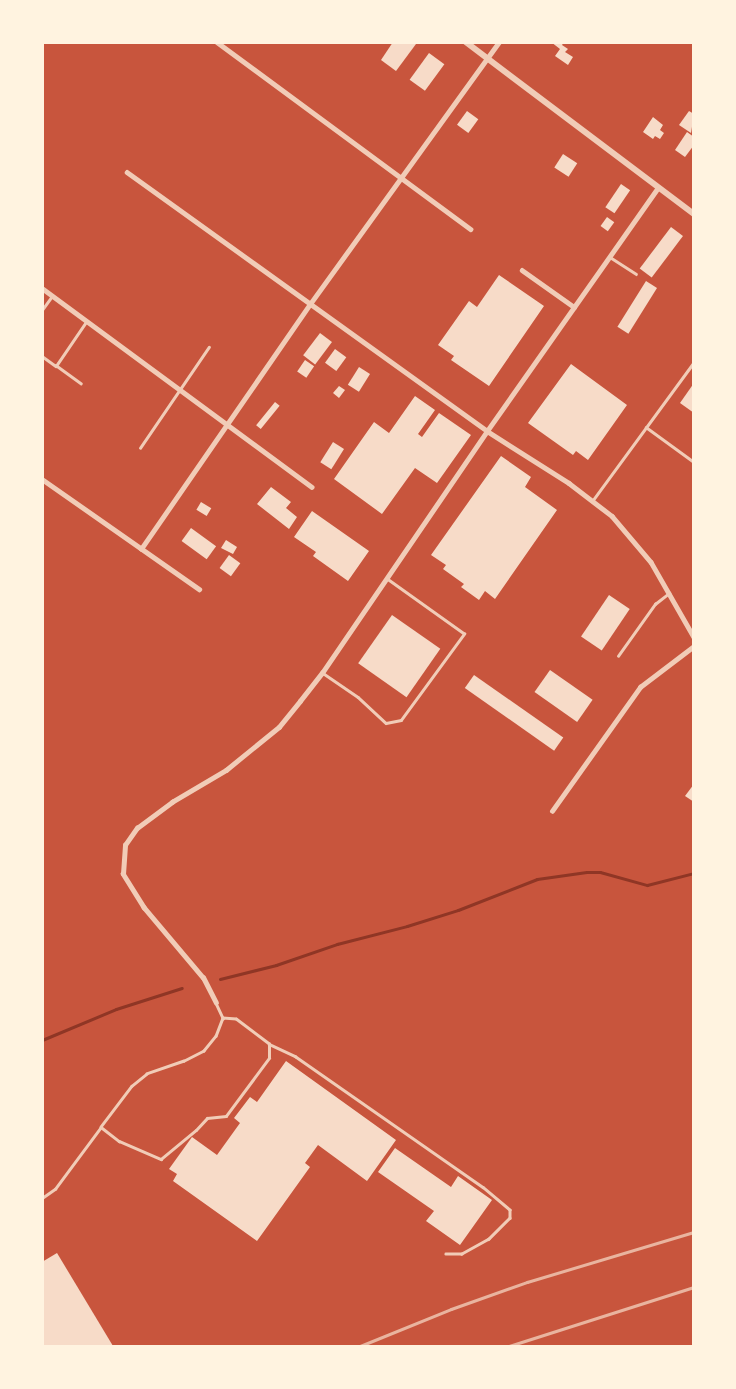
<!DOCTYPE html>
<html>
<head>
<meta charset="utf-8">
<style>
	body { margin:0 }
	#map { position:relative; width:736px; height:1389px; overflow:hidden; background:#c8553d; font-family:"Fira Sans Condensed",sans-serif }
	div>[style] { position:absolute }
	.stream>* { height:3px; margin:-1.5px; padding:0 1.5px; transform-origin:1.5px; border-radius:1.5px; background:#8f3625 }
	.building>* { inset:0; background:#f7dbc8; transform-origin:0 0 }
	.service>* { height:2.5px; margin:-1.25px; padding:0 1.25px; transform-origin:1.25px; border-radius:1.25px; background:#f1ccb7 }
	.minor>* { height:4.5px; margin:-2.25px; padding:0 2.25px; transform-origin:2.25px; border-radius:2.25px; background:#f1ccb7 }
	.tertiary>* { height:5.5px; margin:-2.75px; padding:0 2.75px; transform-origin:2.75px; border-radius:2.75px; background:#f1ccb7 }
	.rail>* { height:3px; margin:-1.5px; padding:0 1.5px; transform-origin:1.5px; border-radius:1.5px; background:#e9b49f }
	span { translate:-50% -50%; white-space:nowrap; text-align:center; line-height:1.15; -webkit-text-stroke:5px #fff3e0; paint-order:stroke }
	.frame { position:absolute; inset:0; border:44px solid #fff3e0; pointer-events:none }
</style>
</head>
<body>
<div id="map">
	<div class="stream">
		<div style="left:220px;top:979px;width:58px;rotate:-14deg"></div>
		<div style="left:276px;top:965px;width:65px;rotate:-19deg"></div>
		<div style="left:337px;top:944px;width:72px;rotate:-14.4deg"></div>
		<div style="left:407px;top:926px;width:53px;rotate:-17.4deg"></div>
		<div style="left:458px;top:910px;width:85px;rotate:-21.4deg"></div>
		<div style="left:537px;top:879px;width:50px;rotate:-8deg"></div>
		<div style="left:587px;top:872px;width:13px"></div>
		<div style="left:600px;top:872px;width:49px;rotate:15.5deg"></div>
		<div style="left:647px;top:885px;width:49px;rotate:-14.3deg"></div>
		<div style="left:42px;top:1040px;width:80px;rotate:-22.7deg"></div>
		<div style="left:116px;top:1009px;width:69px;rotate:-17.7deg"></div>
	</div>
	<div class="building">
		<div style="clip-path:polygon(393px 42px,416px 44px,396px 71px,381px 60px)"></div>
		<div style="clip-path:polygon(551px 42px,564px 42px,562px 45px,568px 49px,565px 52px,573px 57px,568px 65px,555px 56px,560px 49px)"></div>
		<div style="left:429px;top:53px;width:19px;height:33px;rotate:36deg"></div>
		<div style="left:467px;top:111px;width:14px;height:17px;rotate:36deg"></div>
		<div style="clip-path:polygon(689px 111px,694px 114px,691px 133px,679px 125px)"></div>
		<div style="clip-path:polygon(653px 117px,663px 125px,660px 130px,664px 133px,660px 139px,655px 136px,653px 139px,643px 132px)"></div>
		<div style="clip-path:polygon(687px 132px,694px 137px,694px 145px,685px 157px,675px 150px)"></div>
		<div style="left:563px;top:154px;width:17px;height:16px;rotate:33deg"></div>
		<div style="left:621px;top:184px;width:11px;height:28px;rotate:34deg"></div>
		<div style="left:607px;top:217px;width:9px;height:11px;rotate:36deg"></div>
		<div style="left:671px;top:227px;width:15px;height:52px;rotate:37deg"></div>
		<div style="clip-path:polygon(499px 275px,544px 306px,489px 386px,451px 360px,454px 356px,438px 345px,469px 301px,477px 307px)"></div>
		<div style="left:646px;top:281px;width:13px;height:54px;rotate:32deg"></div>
		<div style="left:320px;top:333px;width:15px;height:28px;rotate:37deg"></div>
		<div style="left:335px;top:349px;width:14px;height:17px;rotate:36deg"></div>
		<div style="left:305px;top:360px;width:11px;height:14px;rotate:34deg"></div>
		<div style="clip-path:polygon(571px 364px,627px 405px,588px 460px,576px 451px,573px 455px,528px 423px)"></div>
		<div style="left:359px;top:367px;width:13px;height:21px;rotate:32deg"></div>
		<div style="clip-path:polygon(694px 383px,694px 413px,680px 403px)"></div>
		<div style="clip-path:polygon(339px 386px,345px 390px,339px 398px,333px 393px)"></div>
		<div style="clip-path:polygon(415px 396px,435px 410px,418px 434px,422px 437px,439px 413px,471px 435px,437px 483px,415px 468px,382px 514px,334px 479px,374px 422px,389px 433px)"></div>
		<div style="left:275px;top:402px;width:6px;height:30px;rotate:39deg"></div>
		<div style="left:333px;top:442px;width:13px;height:24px;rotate:32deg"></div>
		<div style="clip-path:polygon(501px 456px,531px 477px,525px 487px,557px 510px,495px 599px,485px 591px,479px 600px,461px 587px,464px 584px,443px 569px,446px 565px,431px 555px)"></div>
		<div style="clip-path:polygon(271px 487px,291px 502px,286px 508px,297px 517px,289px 529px,257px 504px)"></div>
		<div style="left:201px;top:502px;width:12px;height:9px;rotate:31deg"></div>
		<div style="clip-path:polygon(312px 511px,369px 551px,348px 581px,313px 556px,316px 552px,294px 537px)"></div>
		<div style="left:191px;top:528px;width:31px;height:16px;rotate:36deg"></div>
		<div style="clip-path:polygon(226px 540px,237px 547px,233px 554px,221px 548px)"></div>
		<div style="left:229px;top:555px;width:14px;height:16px;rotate:36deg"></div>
		<div style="left:609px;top:595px;width:25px;height:50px;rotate:34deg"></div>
		<div style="left:392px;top:615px;width:59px;height:59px;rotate:35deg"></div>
		<div style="left:550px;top:670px;width:52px;height:27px;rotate:35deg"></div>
		<div style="left:474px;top:675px;width:109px;height:16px;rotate:35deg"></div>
		<div style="clip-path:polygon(694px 784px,694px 802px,685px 796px)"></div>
		<div style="clip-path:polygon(286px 1061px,396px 1140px,367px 1181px,318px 1145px,305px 1163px,310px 1167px,257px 1241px,173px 1181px,177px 1174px,169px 1169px,192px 1137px,217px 1155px,240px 1123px,234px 1118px,250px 1097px,257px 1102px)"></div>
		<div style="clip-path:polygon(395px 1148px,451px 1187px,458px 1176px,492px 1200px,460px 1245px,426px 1221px,434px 1211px,378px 1172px)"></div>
		<div style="clip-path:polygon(57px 1253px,113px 1346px,42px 1346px,42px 1262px)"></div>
	</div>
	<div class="service">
		<div style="left:610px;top:257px;width:31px;rotate:33deg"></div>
		<div style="left:42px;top:310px;width:17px;rotate:-54deg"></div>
		<div style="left:42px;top:356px;width:17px;rotate:36deg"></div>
		<div style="left:81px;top:384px;width:31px;rotate:-144deg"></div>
		<div style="left:56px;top:366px;width:53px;rotate:-55.7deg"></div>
		<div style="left:646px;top:427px;width:59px;rotate:36.1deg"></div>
		<div style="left:140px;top:448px;width:122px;rotate:-55.7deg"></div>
		<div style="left:593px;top:500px;width:171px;rotate:-53.8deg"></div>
		<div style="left:618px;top:656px;width:64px;rotate:-54.6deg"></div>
		<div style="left:655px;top:604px;width:18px;rotate:-38deg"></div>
		<div style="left:323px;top:673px;width:42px;rotate:34.4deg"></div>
		<div style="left:358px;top:697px;width:38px;rotate:43deg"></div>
		<div style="left:386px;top:723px;width:15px;rotate:-11deg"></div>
		<div style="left:401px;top:720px;width:107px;rotate:-53.8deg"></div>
		<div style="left:464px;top:634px;width:95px;rotate:-144.5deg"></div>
		<div style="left:216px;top:1003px;width:17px;rotate:65deg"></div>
		<div style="left:223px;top:1018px;width:19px;rotate:111deg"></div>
		<div style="left:216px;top:1036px;width:19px;rotate:129deg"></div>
		<div style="left:204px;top:1051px;width:22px;rotate:153deg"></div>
		<div style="left:184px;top:1061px;width:39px;rotate:161deg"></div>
		<div style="left:147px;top:1074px;width:19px;rotate:141deg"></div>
		<div style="left:132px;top:1086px;width:51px;rotate:127.1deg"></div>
		<div style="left:101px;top:1127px;width:23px;rotate:38deg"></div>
		<div style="left:119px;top:1141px;width:46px;rotate:23.2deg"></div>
		<div style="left:161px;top:1159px;width:45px;rotate:-39.6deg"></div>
		<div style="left:196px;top:1130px;width:16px;rotate:-47deg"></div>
		<div style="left:207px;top:1118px;width:19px;rotate:-6deg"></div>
		<div style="left:226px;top:1116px;width:72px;rotate:-53.4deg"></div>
		<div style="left:269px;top:1058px;width:14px;rotate:-90deg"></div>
		<div style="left:269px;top:1044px;width:41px;rotate:-142.9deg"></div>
		<div style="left:236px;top:1019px;width:13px;rotate:-176deg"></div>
		<div style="left:269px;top:1044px;width:29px;rotate:25deg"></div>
		<div style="left:295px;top:1056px;width:229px;rotate:34.9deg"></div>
		<div style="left:483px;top:1187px;width:35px;rotate:40deg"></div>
		<div style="left:510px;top:1210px;width:8px;rotate:90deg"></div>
		<div style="left:510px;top:1218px;width:30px;rotate:135deg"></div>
		<div style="left:489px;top:1239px;width:31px;rotate:151deg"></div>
		<div style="left:462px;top:1254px;width:16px;rotate:180deg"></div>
		<div style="left:42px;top:1198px;width:16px;rotate:-35deg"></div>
		<div style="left:55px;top:1189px;width:77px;rotate:-53.4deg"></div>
	</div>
	<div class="minor">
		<div style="left:217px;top:42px;width:315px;rotate:36.4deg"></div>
		<div style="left:127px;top:172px;width:443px;rotate:35.7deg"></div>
		<div style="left:487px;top:431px;width:97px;rotate:32.4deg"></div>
		<div style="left:569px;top:483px;width:54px;rotate:37.5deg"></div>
		<div style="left:612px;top:516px;width:60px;rotate:49.7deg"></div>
		<div style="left:651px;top:562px;width:86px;rotate:60.2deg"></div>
		<div style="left:522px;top:270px;width:64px;rotate:35.4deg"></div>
		<div style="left:42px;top:288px;width:335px;rotate:36.4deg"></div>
		<div style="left:42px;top:479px;width:192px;rotate:35deg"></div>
		<div style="left:141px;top:549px;width:298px;rotate:-55.4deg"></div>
		<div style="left:310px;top:304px;width:323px;rotate:-54.2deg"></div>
		<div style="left:552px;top:811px;width:152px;rotate:-54.6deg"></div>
		<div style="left:640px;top:687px;width:68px;rotate:-37.2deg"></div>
		<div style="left:216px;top:1003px;width:28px;rotate:-117deg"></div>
		<div style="left:203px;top:978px;width:92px;rotate:-130.1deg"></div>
		<div style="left:144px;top:908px;width:40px;rotate:-122deg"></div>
		<div style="left:123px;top:874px;width:29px;rotate:-86deg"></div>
		<div style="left:125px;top:845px;width:21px;rotate:-55deg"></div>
		<div style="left:137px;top:828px;width:44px;rotate:-36.6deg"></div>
		<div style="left:172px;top:802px;width:63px;rotate:-30.7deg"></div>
		<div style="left:226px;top:770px;width:68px;rotate:-39.1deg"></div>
		<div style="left:279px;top:727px;width:33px;rotate:-51deg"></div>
		<div style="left:300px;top:701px;width:36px;rotate:-52deg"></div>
		<div style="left:322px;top:673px;width:293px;rotate:-55.7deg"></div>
		<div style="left:487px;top:431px;width:296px;rotate:-54.9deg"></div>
	</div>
	<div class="tertiary">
		<div style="left:466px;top:42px;width:286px;rotate:37deg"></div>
	</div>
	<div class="rail">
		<div style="left:360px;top:1346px;width:98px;rotate:-22.1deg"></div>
		<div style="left:451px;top:1309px;width:81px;rotate:-19.6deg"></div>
		<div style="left:527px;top:1282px;width:174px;rotate:-16.7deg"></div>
		<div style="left:509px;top:1346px;width:194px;rotate:-17.7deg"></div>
	</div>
	<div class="frame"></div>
</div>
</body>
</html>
